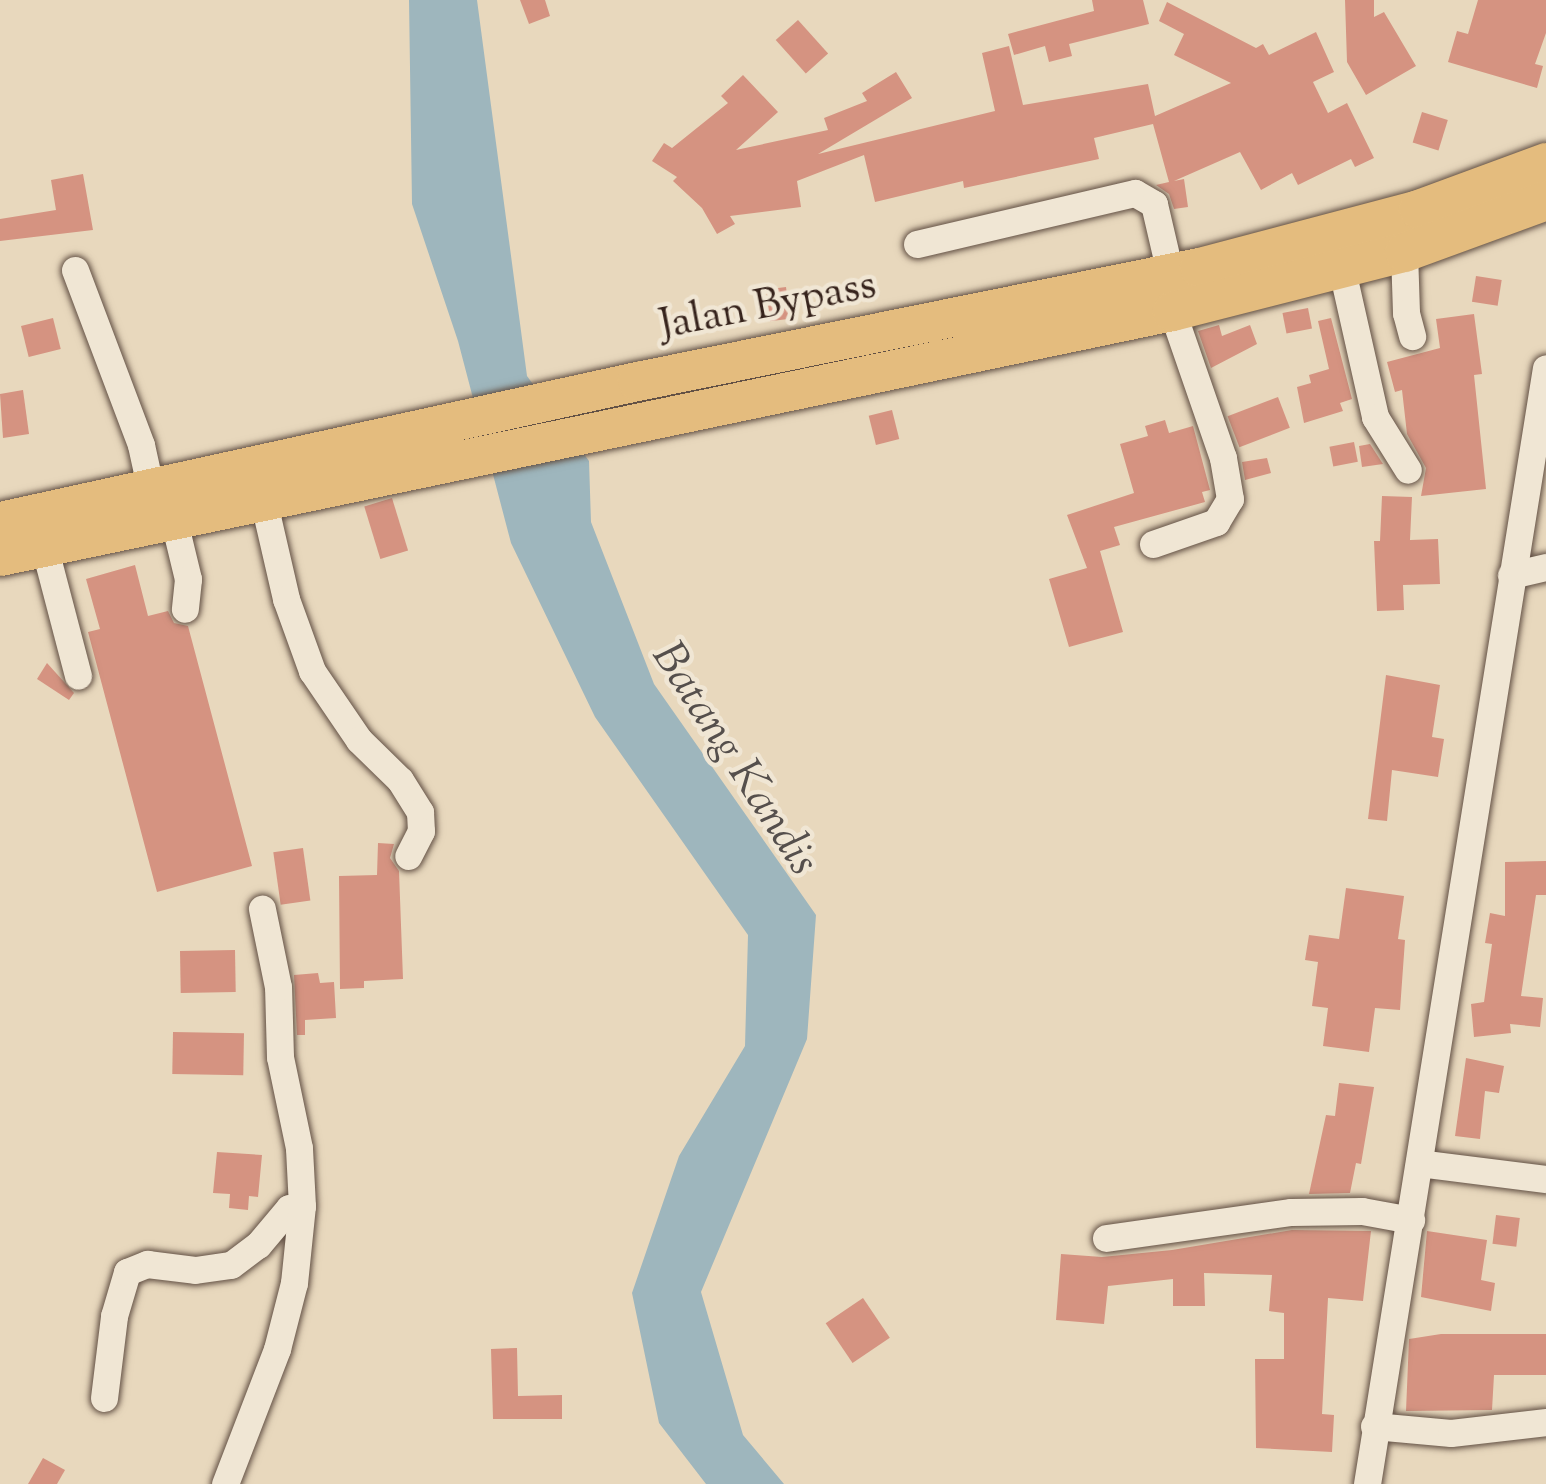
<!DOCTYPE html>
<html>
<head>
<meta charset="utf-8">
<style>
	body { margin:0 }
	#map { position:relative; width:1546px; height:1484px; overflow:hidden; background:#e8d8bd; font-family:"Sorts Mill Goudy",serif }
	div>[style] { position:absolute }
	.water>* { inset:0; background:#9eb6bd }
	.building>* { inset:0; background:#d59381; transform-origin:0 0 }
	.roads { filter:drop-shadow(0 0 3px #625044) drop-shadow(0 0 3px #625044) }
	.minor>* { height:27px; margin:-13.5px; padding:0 13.5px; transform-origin:13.5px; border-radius:13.5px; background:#f0e6d4 }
	.highway>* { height:39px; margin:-19.5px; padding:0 19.5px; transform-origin:19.5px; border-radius:19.5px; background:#e4bc7e }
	span { translate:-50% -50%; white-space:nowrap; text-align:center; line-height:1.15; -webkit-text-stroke:9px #f0e6d4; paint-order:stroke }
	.street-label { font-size:42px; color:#36231c }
	.water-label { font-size:45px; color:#554f4c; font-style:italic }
</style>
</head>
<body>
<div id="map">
	<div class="water">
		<div style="clip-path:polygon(409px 0,477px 0,527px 376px,589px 461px,591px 522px,654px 684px,816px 915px,807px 1039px,701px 1292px,743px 1435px,784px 1484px,706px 1484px,659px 1423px,632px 1293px,679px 1156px,745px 1046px,748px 935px,595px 717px,511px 543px,458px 341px,412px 204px)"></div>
	</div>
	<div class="building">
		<div style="clip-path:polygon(520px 0,545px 0,550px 16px,529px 24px)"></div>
		<div style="clip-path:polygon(1092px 0,1143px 0,1149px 24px,1069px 44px,1072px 56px,1049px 62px,1045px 46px,1014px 55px,1008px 34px,1094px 11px)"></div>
		<div style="clip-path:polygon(1345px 0,1374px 0,1374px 17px,1384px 12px,1416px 66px,1366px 95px,1347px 62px)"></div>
		<div style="clip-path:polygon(1478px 0,1546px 0,1546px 33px,1535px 64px,1543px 66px,1537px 88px,1448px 62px,1457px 31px,1468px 34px)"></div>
		<div style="clip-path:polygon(1167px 2px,1256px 48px,1263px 44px,1269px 55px,1316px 32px,1334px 72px,1313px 82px,1328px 113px,1347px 103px,1374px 158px,1355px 167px,1351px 159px,1298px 185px,1292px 173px,1261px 190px,1240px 152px,1174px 181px,1184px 179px,1188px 207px,1174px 209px,1169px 194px,1156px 185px,1169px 182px,1153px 124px,1094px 138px,1099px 159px,964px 188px,963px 181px,875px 202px,864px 155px,797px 181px,801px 207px,730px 216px,735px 224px,717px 234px,702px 208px,673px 181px,677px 177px,652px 161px,664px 143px,672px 148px,728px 103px,721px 96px,743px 75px,778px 112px,736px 150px,828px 130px,824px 118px,867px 101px,862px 93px,896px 72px,912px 98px,818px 154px,995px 111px,982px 53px,1009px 46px,1023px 105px,1148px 84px,1155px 116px,1231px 83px,1174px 55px,1184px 34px,1159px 21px)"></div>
		<div style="left:798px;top:20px;width:45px;height:30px;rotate:48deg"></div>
		<div style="left:1422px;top:112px;width:27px;height:32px;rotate:17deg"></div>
		<div style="clip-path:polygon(83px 174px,93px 230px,0 241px,0 219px,56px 210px,51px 180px)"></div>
		<div style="left:1476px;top:276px;width:26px;height:26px;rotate:9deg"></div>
		<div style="left:786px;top:287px;width:32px;height:20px;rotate:83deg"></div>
		<div style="left:1308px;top:308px;width:21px;height:26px;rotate:79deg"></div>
		<div style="clip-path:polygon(1474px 314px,1482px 374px,1474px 375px,1486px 489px,1421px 496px,1426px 468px,1407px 434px,1402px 390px,1395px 392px,1387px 362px,1440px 348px,1436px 319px)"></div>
		<div style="left:53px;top:318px;width:32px;height:33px;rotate:76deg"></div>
		<div style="clip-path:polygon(1331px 318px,1352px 399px,1340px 403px,1343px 411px,1304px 423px,1297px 387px,1311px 383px,1309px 375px,1329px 369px,1318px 321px)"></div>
		<div style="clip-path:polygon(1219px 325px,1222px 336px,1250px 325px,1257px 344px,1211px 368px,1198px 331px)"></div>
		<div style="clip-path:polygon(23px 390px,29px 434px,3px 438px,0 394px)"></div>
		<div style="left:1278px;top:397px;width:33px;height:54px;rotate:69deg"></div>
		<div style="left:892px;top:410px;width:30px;height:24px;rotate:76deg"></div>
		<div style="clip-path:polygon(1165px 420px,1169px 433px,1193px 426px,1210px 490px,1202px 492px,1205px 502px,1114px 527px,1120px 545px,1100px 551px,1123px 632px,1069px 647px,1049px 579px,1087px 568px,1067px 515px,1134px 493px,1120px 444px,1148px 436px,1145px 426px)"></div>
		<div style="left:1354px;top:442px;width:20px;height:25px;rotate:79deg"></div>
		<div style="clip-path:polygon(1370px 444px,1383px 464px,1362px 467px,1359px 446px)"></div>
		<div style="clip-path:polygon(1267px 458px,1271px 473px,1245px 480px,1242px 462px)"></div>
		<div style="clip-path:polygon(1382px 496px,1412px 497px,1410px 540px,1438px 539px,1440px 584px,1403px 585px,1404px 610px,1377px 611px,1374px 541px,1380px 541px)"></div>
		<div style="left:392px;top:498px;width:55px;height:29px;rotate:73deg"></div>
		<div style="clip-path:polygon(135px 565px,148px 616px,168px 611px,174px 623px,188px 626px,252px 866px,157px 892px,88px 632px,100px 629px,86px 579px)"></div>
		<div style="clip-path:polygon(47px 663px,74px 693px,69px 700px,37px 679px)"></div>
		<div style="clip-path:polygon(1386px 675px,1440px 685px,1432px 737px,1444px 739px,1438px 777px,1392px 770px,1387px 821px,1368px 819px)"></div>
		<div style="clip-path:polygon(378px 843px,394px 844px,390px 858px,399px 871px,403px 979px,364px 981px,364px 988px,340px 989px,339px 876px,377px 875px)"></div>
		<div style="left:303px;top:848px;width:53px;height:30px;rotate:82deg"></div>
		<div style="clip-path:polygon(1546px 861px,1546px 895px,1536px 895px,1521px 996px,1543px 998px,1540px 1027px,1510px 1024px,1511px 1033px,1474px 1037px,1471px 1004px,1484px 1002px,1492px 944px,1485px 943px,1490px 913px,1505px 916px,1505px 862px)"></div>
		<div style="clip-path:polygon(1346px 888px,1404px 896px,1398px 939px,1405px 940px,1400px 1010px,1375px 1008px,1369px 1052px,1323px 1046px,1328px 1008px,1312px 1006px,1318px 962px,1305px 960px,1309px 935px,1339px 939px)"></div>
		<div style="left:235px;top:950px;width:42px;height:55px;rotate:89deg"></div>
		<div style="clip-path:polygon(318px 973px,320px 983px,334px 982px,336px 1018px,305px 1020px,305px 1035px,297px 1035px,294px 975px)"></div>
		<div style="left:173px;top:1032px;width:71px;height:42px;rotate:1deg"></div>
		<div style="clip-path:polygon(1466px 1058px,1504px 1066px,1499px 1093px,1485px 1091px,1480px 1139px,1455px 1136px)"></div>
		<div style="clip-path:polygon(1339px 1083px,1374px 1087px,1361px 1164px,1356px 1163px,1350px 1193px,1309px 1194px,1326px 1115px,1335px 1116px)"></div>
		<div style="clip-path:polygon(217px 1152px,262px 1155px,258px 1197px,249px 1196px,248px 1210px,229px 1208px,230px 1194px,213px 1193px)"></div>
		<div style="left:1496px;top:1215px;width:24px;height:29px;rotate:7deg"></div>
		<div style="clip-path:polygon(1292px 1230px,1371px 1231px,1363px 1301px,1328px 1298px,1322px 1414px,1334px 1415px,1332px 1452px,1256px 1448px,1255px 1359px,1284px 1359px,1284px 1313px,1269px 1311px,1272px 1275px,1204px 1273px,1205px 1306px,1173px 1306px,1173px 1279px,1108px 1286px,1104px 1324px,1056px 1320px,1061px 1254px,1102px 1257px,1172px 1250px)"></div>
		<div style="clip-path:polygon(1427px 1231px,1487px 1240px,1481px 1280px,1495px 1283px,1491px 1311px,1421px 1297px)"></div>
		<div style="left:863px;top:1298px;width:48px;height:45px;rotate:56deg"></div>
		<div style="clip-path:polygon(1441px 1334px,1546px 1334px,1546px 1375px,1494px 1375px,1492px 1410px,1406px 1411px,1409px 1339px)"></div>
		<div style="clip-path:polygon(517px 1348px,518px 1396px,562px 1395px,562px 1419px,493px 1419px,491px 1349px)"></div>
		<div style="clip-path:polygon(43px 1458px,65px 1470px,57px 1484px,28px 1484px)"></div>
	</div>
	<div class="roads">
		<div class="minor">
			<div style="left:917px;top:244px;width:224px;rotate:-13.2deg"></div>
			<div style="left:1135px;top:193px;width:22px;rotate:30deg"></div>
			<div style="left:1154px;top:204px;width:71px;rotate:76.9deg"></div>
			<div style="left:1404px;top:252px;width:61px;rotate:88.1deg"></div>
			<div style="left:1406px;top:313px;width:24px;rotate:75deg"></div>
			<div style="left:75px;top:270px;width:187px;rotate:69.3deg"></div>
			<div style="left:141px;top:445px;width:42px;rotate:77.6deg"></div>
			<div style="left:1342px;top:270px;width:151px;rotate:77.3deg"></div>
			<div style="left:1375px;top:417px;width:62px;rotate:58.1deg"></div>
			<div style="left:263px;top:499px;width:103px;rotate:77deg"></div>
			<div style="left:286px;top:599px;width:77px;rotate:70.1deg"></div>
			<div style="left:312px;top:671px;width:83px;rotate:55.7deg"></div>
			<div style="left:359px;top:740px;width:57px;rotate:44.3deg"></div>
			<div style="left:400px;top:780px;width:38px;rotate:58deg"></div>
			<div style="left:420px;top:812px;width:19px;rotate:87deg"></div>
			<div style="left:421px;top:831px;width:28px;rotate:117deg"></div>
			<div style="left:173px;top:517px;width:64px;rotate:76.4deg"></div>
			<div style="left:188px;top:579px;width:30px;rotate:96deg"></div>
			<div style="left:1153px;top:544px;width:67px;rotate:-19.2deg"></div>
			<div style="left:1216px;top:522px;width:27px;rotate:-59deg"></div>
			<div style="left:1230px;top:499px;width:42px;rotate:-99.7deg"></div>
			<div style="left:1223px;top:458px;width:156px;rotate:-109.1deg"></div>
			<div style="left:44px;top:546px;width:134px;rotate:75.3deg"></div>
			<div style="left:1511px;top:575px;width:36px;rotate:-13deg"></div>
			<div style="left:1419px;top:1163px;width:128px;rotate:7.2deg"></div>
			<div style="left:1106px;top:1238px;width:187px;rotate:-8deg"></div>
			<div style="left:1291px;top:1212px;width:71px;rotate:-0.8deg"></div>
			<div style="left:1362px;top:1211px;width:50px;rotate:10.4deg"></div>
			<div style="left:104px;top:1398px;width:83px;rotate:-83deg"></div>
			<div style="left:114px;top:1316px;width:46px;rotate:-73.5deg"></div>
			<div style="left:127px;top:1272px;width:22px;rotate:-22deg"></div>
			<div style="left:147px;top:1264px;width:48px;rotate:7.1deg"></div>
			<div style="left:195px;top:1270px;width:36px;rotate:-8deg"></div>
			<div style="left:231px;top:1265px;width:34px;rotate:-37deg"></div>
			<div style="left:258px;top:1245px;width:48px;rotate:-50deg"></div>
			<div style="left:289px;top:1208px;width:13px;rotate:-9deg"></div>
			<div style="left:1374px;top:1426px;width:77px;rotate:5.2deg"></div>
			<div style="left:1451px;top:1433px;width:96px;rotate:-6.6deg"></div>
			<div style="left:225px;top:1484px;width:145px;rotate:-68.9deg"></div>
			<div style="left:277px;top:1349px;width:68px;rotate:-75.6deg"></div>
			<div style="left:294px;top:1283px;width:77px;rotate:-84.1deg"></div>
			<div style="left:302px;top:1206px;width:58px;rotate:-93deg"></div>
			<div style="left:299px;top:1148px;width:93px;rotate:-101.8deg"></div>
			<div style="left:280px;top:1057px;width:70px;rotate:-91.6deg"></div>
			<div style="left:278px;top:987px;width:80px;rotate:-101.6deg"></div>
			<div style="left:1367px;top:1484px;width:1130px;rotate:-80.89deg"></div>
		</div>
		<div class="highway">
			<div style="left:0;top:521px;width:652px;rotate:-12.4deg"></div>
			<div style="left:637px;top:381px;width:573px;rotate:-11.47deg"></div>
			<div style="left:1199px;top:267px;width:227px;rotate:-14.8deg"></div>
			<div style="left:1418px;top:209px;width:136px;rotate:-20.2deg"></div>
			<div style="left:0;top:556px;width:1197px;rotate:-11.81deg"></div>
			<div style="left:1172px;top:311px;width:239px;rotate:-14.3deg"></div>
			<div style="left:1404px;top:252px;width:151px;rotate:-20.1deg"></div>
		</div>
	</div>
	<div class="street-label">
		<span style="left:768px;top:307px;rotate:-11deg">Jalan Bypass</span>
	</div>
	<div class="water-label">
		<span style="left:733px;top:760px;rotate:57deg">Batang Kandis</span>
	</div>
</div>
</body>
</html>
